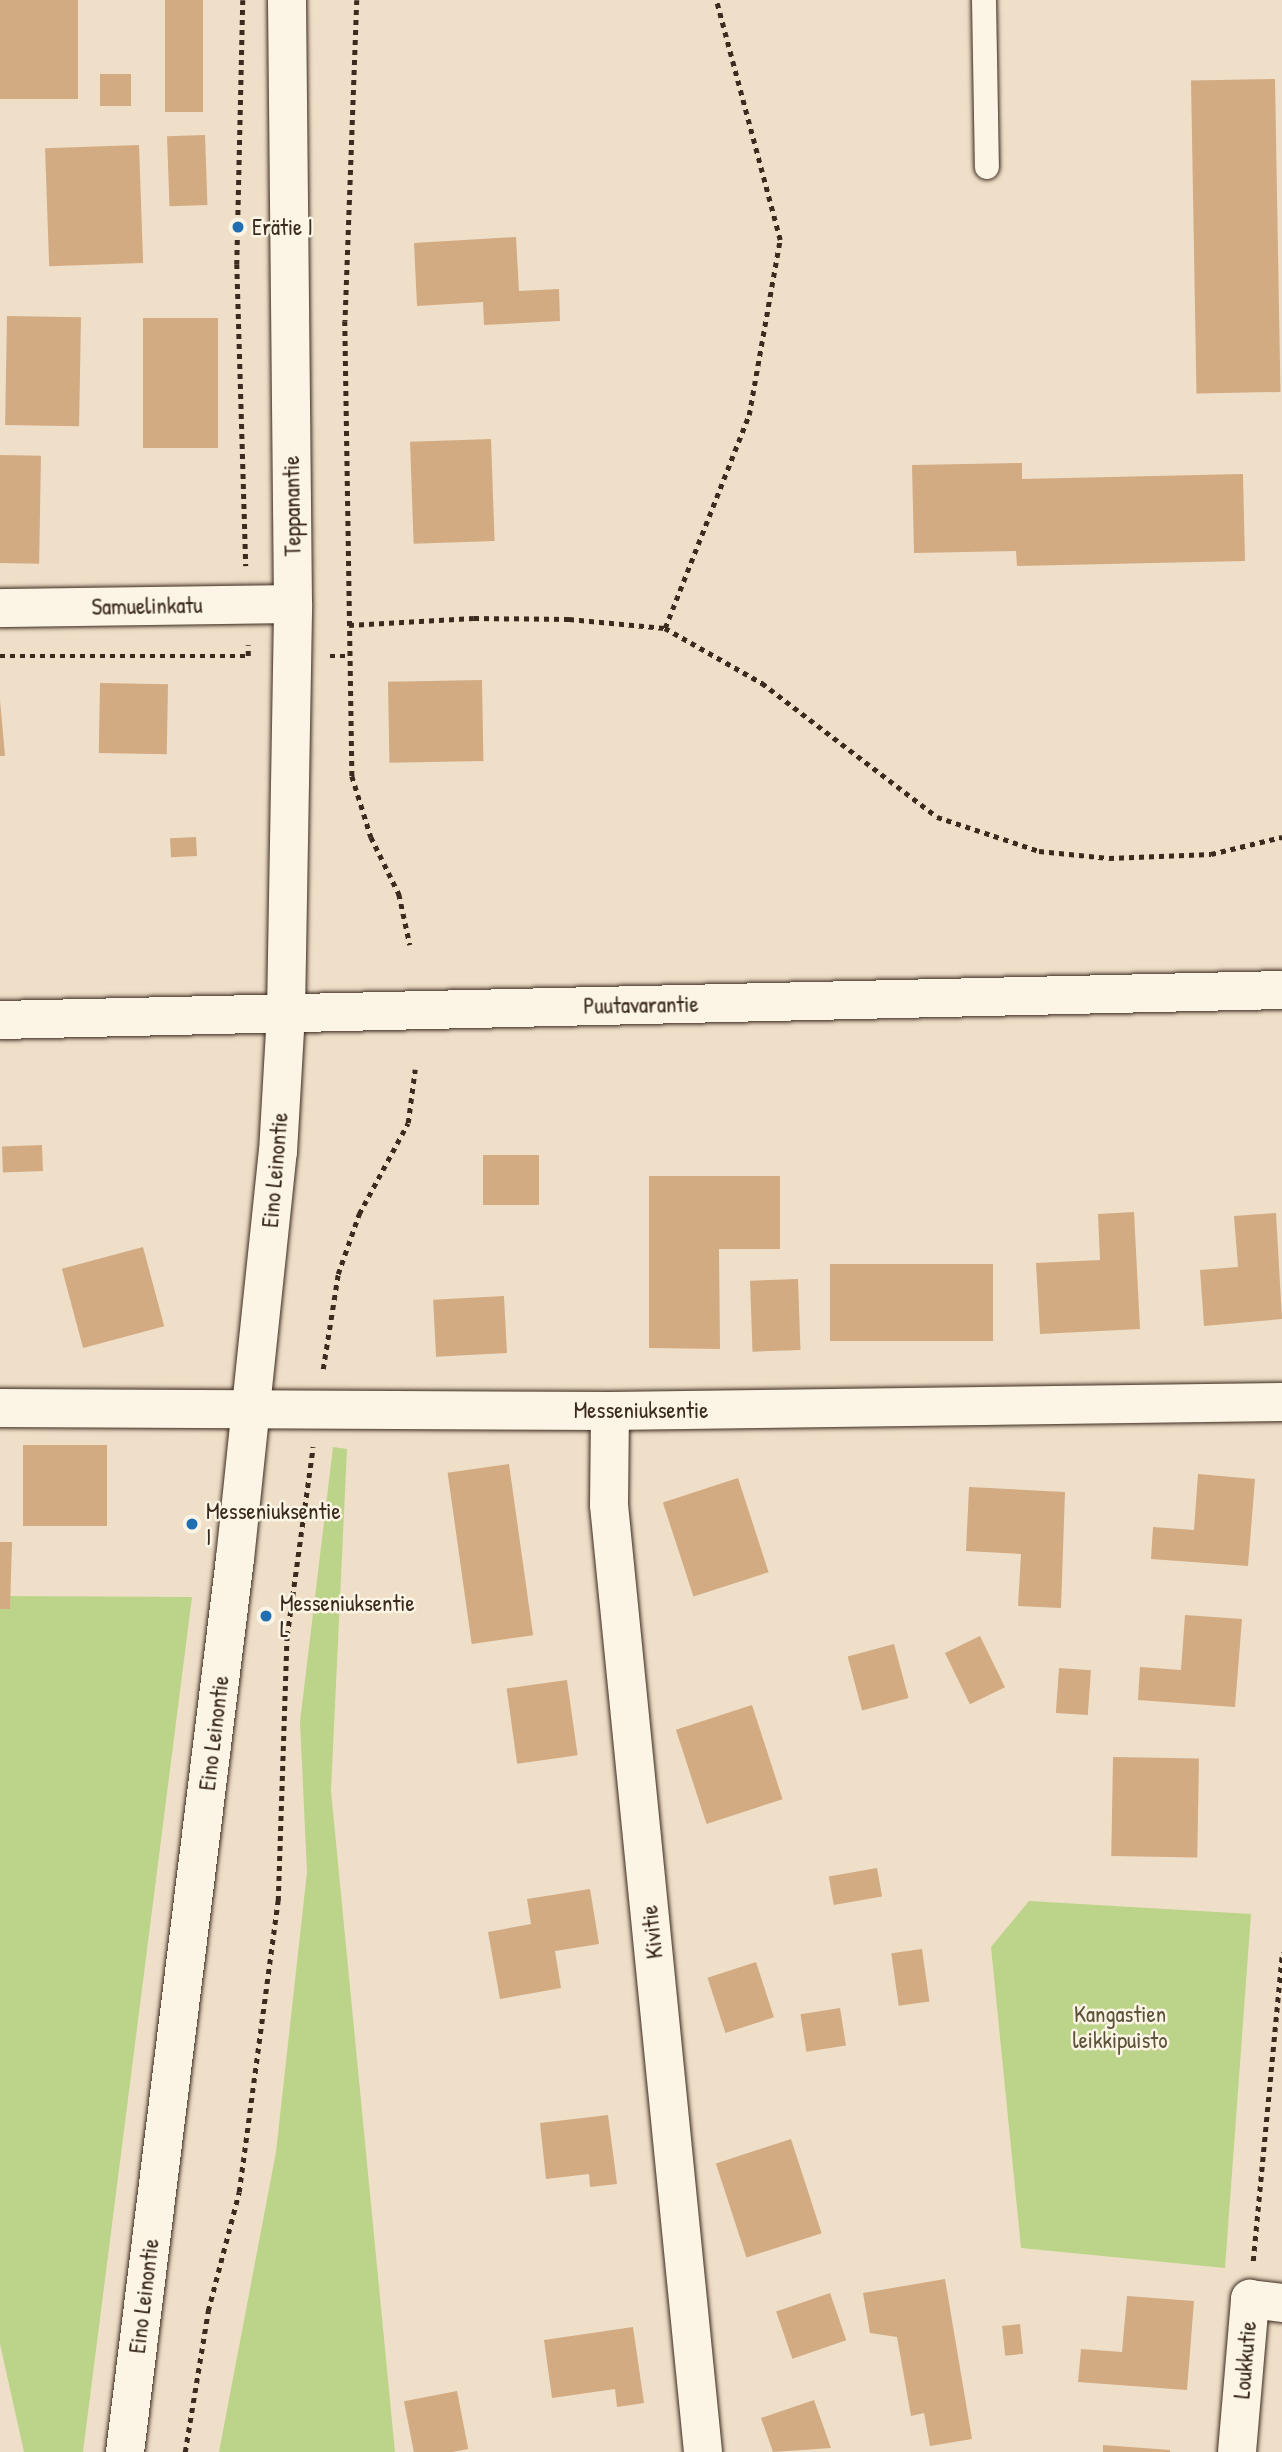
<!DOCTYPE html>
<html>
<head>
<meta charset="utf-8">
<style>
	body { margin:0 }
	#map { position:relative; width:1282px; height:2452px; overflow:hidden; background:#efdfc8; font-family:"Patrick Hand",sans-serif }
	div>[style] { position:absolute }
	.green>* { inset:0; background:#bcd48a }
	.building>* { inset:0; background:#d2ab83; transform-origin:0 0 }
	.path>* { height:4.5px; margin-top:-2.25px; transform-origin:0; background:repeating-linear-gradient(90deg,#3b2a1e 0 5px,transparent 0 10px) }
	.roads { filter:drop-shadow(0 0 2px #3b2a1e) drop-shadow(0 0 2px #3b2a1e) }
	.service>* { height:24px; margin:-12px; padding:0 12px; transform-origin:12px; border-radius:12px; background:#fcf5e5 }
	.minor>* { height:38px; margin:-19px; padding:0 19px; transform-origin:19px; border-radius:19px; background:#fcf5e5 }
	.tertiary>* { height:38px; margin:-19px; padding:0 19px; transform-origin:19px; border-radius:19px; background:#fcf5e5 }
	.secondary>* { height:38px; margin:-19px; padding:0 19px; transform-origin:19px; border-radius:19px; background:#fcf5e5 }
	.dots>* { width:19px; height:19px; translate:-50% -50%; box-sizing:border-box; border:4px solid #fcf5e5; border-radius:50% }
	span { translate:-50% -50%; white-space:nowrap; text-align:center; line-height:1.15; -webkit-text-stroke:5px #fcf5e5; paint-order:stroke }
	.poi-label { font-size:23px; color:#3b2a1e }
	.left { translate:0 -50%; text-align:left }
	.street-label { font-size:23px; color:#3b2a1e }
	.park-label { font-size:23px; color:#5b5439 }
</style>
</head>
<body>
<div id="map">
	<div class="green">
		<div style="clip-path:polygon(333px 1447px,347px 1449px,331px 1791px,395px 2452px,219px 2452px,276px 2152px,307px 1872px,300px 1722px)"></div>
		<div style="clip-path:polygon(0 1596px,192px 1597px,83px 2452px,24px 2452px,0 2344px)"></div>
		<div style="clip-path:polygon(1029px 1901px,1251px 1914px,1225px 2268px,1021px 2248px,991px 1947px)"></div>
	</div>
	<div class="building">
		<div style="left:0;top:0;width:78px;height:99px"></div>
		<div style="left:165px;top:0;width:38px;height:112px"></div>
		<div style="left:131px;top:74px;width:32px;height:31px;rotate:90deg"></div>
		<div style="left:1275px;top:79px;width:313px;height:84px;rotate:89deg"></div>
		<div style="left:205px;top:135px;width:70px;height:38px;rotate:88deg"></div>
		<div style="left:139px;top:145px;width:118px;height:94px;rotate:88deg"></div>
		<div style="clip-path:polygon(516px 237px,519px 291px,559px 289px,560px 321px,484px 325px,483px 302px,417px 306px,414px 243px)"></div>
		<div style="left:7px;top:316px;width:74px;height:109px;rotate:1deg"></div>
		<div style="left:143px;top:318px;width:75px;height:130px"></div>
		<div style="left:491px;top:439px;width:102px;height:81px;rotate:88deg"></div>
		<div style="left:0;top:455px;width:41px;height:108px;rotate:1deg"></div>
		<div style="clip-path:polygon(1022px 463px,1022px 479px,1243px 474px,1245px 561px,1017px 566px,1016px 551px,914px 553px,912px 465px)"></div>
		<div style="left:482px;top:680px;width:81px;height:94px;rotate:89deg"></div>
		<div style="left:100px;top:683px;width:68px;height:70px;rotate:1deg"></div>
		<div style="clip-path:polygon(0 700px,5px 756px,0 756px)"></div>
		<div style="left:196px;top:837px;width:19px;height:26px;rotate:87deg"></div>
		<div style="left:42px;top:1145px;width:26px;height:40px;rotate:88deg"></div>
		<div style="left:483px;top:1155px;width:56px;height:50px"></div>
		<div style="clip-path:polygon(649px 1176px,780px 1176px,780px 1249px,719px 1249px,720px 1349px,649px 1348px)"></div>
		<div style="clip-path:polygon(1134px 1212px,1140px 1329px,1040px 1334px,1036px 1263px,1100px 1260px,1098px 1214px)"></div>
		<div style="clip-path:polygon(1276px 1213px,1282px 1319px,1204px 1326px,1200px 1270px,1238px 1267px,1234px 1216px)"></div>
		<div style="left:143px;top:1247px;width:82px;height:84px;rotate:75deg"></div>
		<div style="left:830px;top:1264px;width:163px;height:77px"></div>
		<div style="left:798px;top:1279px;width:71px;height:48px;rotate:88deg"></div>
		<div style="left:504px;top:1296px;width:57px;height:71px;rotate:87deg"></div>
		<div style="left:23px;top:1445px;width:84px;height:81px"></div>
		<div style="left:509px;top:1464px;width:173px;height:62px;rotate:82deg"></div>
		<div style="clip-path:polygon(1198px 1474px,1255px 1479px,1248px 1566px,1151px 1559px,1153px 1527px,1194px 1530px)"></div>
		<div style="left:738px;top:1478px;width:99px;height:79px;rotate:72deg"></div>
		<div style="clip-path:polygon(969px 1487px,1065px 1492px,1061px 1608px,1018px 1606px,1021px 1554px,966px 1551px)"></div>
		<div style="clip-path:polygon(0 1542px,12px 1542px,10px 1609px,0 1609px)"></div>
		<div style="clip-path:polygon(1185px 1615px,1242px 1619px,1235px 1707px,1138px 1700px,1140px 1667px,1181px 1670px)"></div>
		<div style="left:980px;top:1636px;width:57px;height:39px;rotate:64deg"></div>
		<div style="left:894px;top:1644px;width:56px;height:48px;rotate:75deg"></div>
		<div style="left:1059px;top:1668px;width:32px;height:45px;rotate:4deg"></div>
		<div style="left:567px;top:1680px;width:76px;height:61px;rotate:82deg"></div>
		<div style="left:752px;top:1705px;width:99px;height:80px;rotate:72deg"></div>
		<div style="left:1113px;top:1757px;width:86px;height:99px;rotate:1deg"></div>
		<div style="left:877px;top:1868px;width:29px;height:49px;rotate:80deg"></div>
		<div style="clip-path:polygon(590px 1889px,599px 1944px,555px 1951px,561px 1988px,500px 1999px,488px 1932px,531px 1924px,527px 1899px)"></div>
		<div style="left:922px;top:1949px;width:53px;height:31px;rotate:82deg"></div>
		<div style="left:756px;top:1962px;width:58px;height:51px;rotate:72deg"></div>
		<div style="left:840px;top:2008px;width:38px;height:40px;rotate:81deg"></div>
		<div style="clip-path:polygon(608px 2115px,617px 2184px,590px 2187px,589px 2174px,546px 2179px,540px 2123px)"></div>
		<div style="left:791px;top:2139px;width:99px;height:79px;rotate:72deg"></div>
		<div style="clip-path:polygon(945px 2279px,972px 2439px,930px 2446px,924px 2413px,911px 2416px,897px 2337px,870px 2333px,863px 2293px)"></div>
		<div style="left:830px;top:2293px;width:50px;height:57px;rotate:71deg"></div>
		<div style="clip-path:polygon(1127px 2296px,1194px 2301px,1187px 2390px,1078px 2382px,1081px 2349px,1122px 2352px)"></div>
		<div style="left:1020px;top:2324px;width:30px;height:18px;rotate:84deg"></div>
		<div style="clip-path:polygon(633px 2327px,644px 2403px,617px 2407px,615px 2389px,552px 2398px,544px 2340px)"></div>
		<div style="left:457px;top:2391px;width:59px;height:54px;rotate:79deg"></div>
		<div style="clip-path:polygon(814px 2400px,831px 2448px,773px 2452px,761px 2418px)"></div>
		<div style="clip-path:polygon(1103px 2445px,1170px 2450px,1170px 2452px,1103px 2452px)"></div>
	</div>
	<div class="path">
		<div style="left:243px;top:0;width:264px;rotate:91.3deg"></div>
		<div style="left:237px;top:264px;width:302px;rotate:88.3deg"></div>
		<div style="left:357px;top:0;width:321px;rotate:92.1deg"></div>
		<div style="left:345px;top:321px;width:455px;rotate:89.1deg"></div>
		<div style="left:352px;top:776px;width:64px;rotate:72.7deg"></div>
		<div style="left:371px;top:837px;width:64px;rotate:63.8deg"></div>
		<div style="left:399px;top:894px;width:52px;rotate:77.8deg"></div>
		<div style="left:349px;top:625px;width:125px;rotate:-3.2deg"></div>
		<div style="left:474px;top:618px;width:95px;rotate:0.6deg"></div>
		<div style="left:569px;top:619px;width:96px;rotate:5.4deg"></div>
		<div style="left:665px;top:628px;width:112px;rotate:29.6deg"></div>
		<div style="left:762px;top:683px;width:220px;rotate:37.4deg"></div>
		<div style="left:937px;top:817px;width:108px;rotate:18.4deg"></div>
		<div style="left:1039px;top:851px;width:70px;rotate:5.7deg"></div>
		<div style="left:1109px;top:858px;width:102px;rotate:-2.2deg"></div>
		<div style="left:1211px;top:854px;width:73px;rotate:-13.5deg"></div>
		<div style="left:665px;top:628px;width:229px;rotate:-68.5deg"></div>
		<div style="left:749px;top:415px;width:178px;rotate:-80deg"></div>
		<div style="left:780px;top:240px;width:248px;rotate:-104.9deg"></div>
		<div style="left:0;top:656px;width:248px"></div>
		<div style="left:248px;top:656px;width:11px;rotate:-90deg"></div>
		<div style="left:330px;top:656px;width:17px"></div>
		<div style="left:323px;top:1369px;width:96px;rotate:-81deg"></div>
		<div style="left:338px;top:1274px;width:64px;rotate:-70.7deg"></div>
		<div style="left:359px;top:1214px;width:103px;rotate:-61.7deg"></div>
		<div style="left:408px;top:1123px;width:54px;rotate:-82.6deg"></div>
		<div style="left:1253px;top:2261px;width:310px;rotate:-84.6deg"></div>
		<div style="left:185px;top:2452px;width:143px;rotate:-80.7deg"></div>
		<div style="left:208px;top:2311px;width:123px;rotate:-75.4deg"></div>
		<div style="left:239px;top:2192px;width:294px;rotate:-82.4deg"></div>
		<div style="left:278px;top:1901px;width:265px;rotate:-88.1deg"></div>
		<div style="left:287px;top:1636px;width:191px;rotate:-82.2deg"></div>
	</div>
	<div class="roads">
		<div class="service">
			<div style="left:984px;top:0;width:167px;rotate:89deg"></div>
		</div>
		<div class="minor">
			<div style="left:0;top:608px;width:293px;rotate:-0.8deg"></div>
			<div style="left:0;top:1408px;width:610px;rotate:0.28deg"></div>
			<div style="left:610px;top:1411px;width:672px;rotate:-0.77deg"></div>
			<div style="left:610px;top:1411px;width:94px;rotate:90.6deg"></div>
			<div style="left:609px;top:1505px;width:952px;rotate:84.33deg"></div>
			<div style="left:1237px;top:2452px;width:154px;rotate:-85.1deg"></div>
			<div style="left:1250px;top:2299px;width:32px;rotate:7deg"></div>
		</div>
		<div class="tertiary">
			<div style="left:125px;top:2452px;width:900px;rotate:-82.98deg"></div>
			<div style="left:235px;top:1559px;width:409px;rotate:-84deg"></div>
			<div style="left:278px;top:1152px;width:139px;rotate:-86.7deg"></div>
			<div style="left:286px;top:1013px;width:409px;rotate:-89deg"></div>
			<div style="left:293px;top:604px;width:604px;rotate:-90.57deg"></div>
		</div>
		<div class="secondary">
			<div style="left:0;top:1020px;width:1282px;rotate:-1.34deg"></div>
		</div>
	</div>
	<div class="dots">
		<div style="left:238px;top:227px;background:#1f6fb2"></div>
		<div style="left:192px;top:1524px;background:#1f6fb2"></div>
		<div style="left:266px;top:1616px;background:#1f6fb2"></div>
	</div>
	<div class="poi-label">
		<span class="left" style="left:252px;top:227px">Erätie I</span>
		<span class="left" style="left:206px;top:1524px">Messeniuksentie<br>I</span>
		<span class="left" style="left:280px;top:1616px">Messeniuksentie<br>L</span>
	</div>
	<div class="street-label">
		<span style="left:292px;top:506px;rotate:-91deg">Teppanantie</span>
		<span style="left:147px;top:606px;rotate:-1deg">Samuelinkatu</span>
		<span style="left:641px;top:1005px;rotate:-1deg">Puutavarantie</span>
		<span style="left:275px;top:1170px;rotate:-85deg">Eino Leinontie</span>
		<span style="left:641px;top:1410px">Messeniuksentie</span>
		<span style="left:214px;top:1733px;rotate:-83deg">Eino Leinontie</span>
		<span style="left:652px;top:1932px;rotate:-96deg">Kivitie</span>
		<span style="left:144px;top:2296px;rotate:-83deg">Eino Leinontie</span>
		<span style="left:1245px;top:2360px;rotate:-85deg">Loukkutie</span>
	</div>
	<div class="park-label">
		<span style="left:1120px;top:2027px">Kangastien<br>leikkipuisto</span>
	</div>
</div>
</body>
</html>
